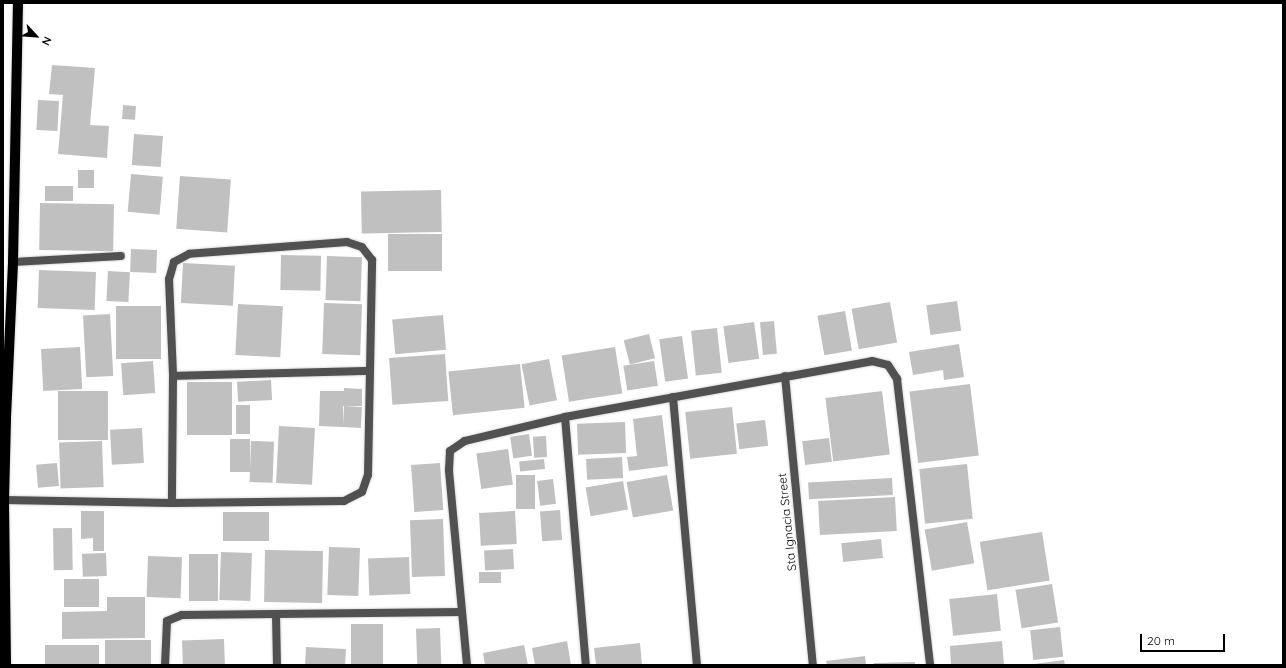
<!DOCTYPE html>
<html>
<head>
<meta charset="utf-8">
<style>
	body { margin:0 }
	#map { position:relative; width:1286px; height:668px; overflow:hidden; background:#fff; font-family:Quicksand,sans-serif }
	div>[style] { position:absolute }
	.building>* { inset:0; background:#c0c0c0; transform-origin:0 0 }
	.roads { filter:drop-shadow(0 0 1px #dbdbdb) drop-shadow(0 0 1px #dbdbdb) }
	.lane>* { height:8px; margin:-4px; padding:0 4px; transform-origin:4px; border-radius:4px; background:#515151 }
	.street>* { height:8px; margin:-4px; padding:0 4px; transform-origin:4px; border-radius:4px; background:#515151 }
	.primary>* { height:10px; margin:-5px; padding:0 5px; transform-origin:5px; border-radius:5px; background:#000 }
	span { translate:-50% -50%; white-space:nowrap; text-align:center; line-height:1.15; -webkit-text-stroke:3px #fff; paint-order:stroke }
	.street-label { font-size:12px; color:#000 }
	.frame { position:absolute; inset:0; border:4px solid #000; pointer-events:none }
	.north { position:absolute; left:16px; top:16px; width:40px; height:40px; -webkit-text-stroke:3px #fff; paint-order:stroke; rotate:116deg; font-size:11px; font-weight:700; line-height:16px; text-align:center; color:#000 }
	.north::after { content:''; display:block; margin:auto; width:14px; height:18px; background:#000; clip-path:polygon(50% 0,100% 100%,50% 72%,0 100%) }
	.scale { position:absolute; left:1140px; top:634px; width:85px; height:18px; box-sizing:border-box; border:2px solid #000; border-top:0; padding-left:5px; font-size:12px; line-height:14px; white-space:nowrap; color:#000; -webkit-text-stroke:3px #fff; paint-order:stroke }
</style>
</head>
<body>
<div id="map">
	<div class="building">
		<div style="clip-path:polygon(52px 65px,95px 68px,90px 125px,109px 126px,107px 158px,58px 154px,63px 95px,49px 94px)"></div>
		<div style="left:38px;top:100px;width:21px;height:30px;rotate:3deg"></div>
		<div style="left:123px;top:105px;width:13px;height:14px;rotate:4deg"></div>
		<div style="left:134px;top:134px;width:29px;height:31px;rotate:4deg"></div>
		<div style="left:78px;top:170px;width:16px;height:18px"></div>
		<div style="left:131px;top:174px;width:32px;height:38px;rotate:5deg"></div>
		<div style="left:180px;top:176px;width:51px;height:53px;rotate:4deg"></div>
		<div style="left:73px;top:186px;width:15px;height:28px;rotate:90deg"></div>
		<div style="left:441px;top:190px;width:42px;height:80px;rotate:89deg"></div>
		<div style="left:40px;top:203px;width:74px;height:47px;rotate:1deg"></div>
		<div style="left:442px;top:234px;width:37px;height:54px;rotate:90deg"></div>
		<div style="left:131px;top:249px;width:26px;height:23px;rotate:2deg"></div>
		<div style="left:281px;top:255px;width:40px;height:35px;rotate:1deg"></div>
		<div style="left:327px;top:256px;width:35px;height:44px;rotate:2deg"></div>
		<div style="left:183px;top:263px;width:52px;height:40px;rotate:3deg"></div>
		<div style="left:39px;top:270px;width:57px;height:38px;rotate:2deg"></div>
		<div style="left:108px;top:271px;width:22px;height:30px;rotate:3deg"></div>
		<div style="left:957px;top:301px;width:30px;height:31px;rotate:82deg"></div>
		<div style="left:890px;top:302px;width:41px;height:39px;rotate:80deg"></div>
		<div style="left:324px;top:303px;width:38px;height:51px;rotate:2deg"></div>
		<div style="left:238px;top:304px;width:45px;height:51px;rotate:3deg"></div>
		<div style="left:116px;top:306px;width:45px;height:53px"></div>
		<div style="left:845px;top:311px;width:40px;height:28px;rotate:80deg"></div>
		<div style="left:110px;top:314px;width:62px;height:27px;rotate:87deg"></div>
		<div style="left:443px;top:315px;width:35px;height:51px;rotate:85deg"></div>
		<div style="left:774px;top:321px;width:33px;height:14px;rotate:85deg"></div>
		<div style="left:754px;top:322px;width:37px;height:31px;rotate:82deg"></div>
		<div style="left:717px;top:328px;width:45px;height:26px;rotate:84deg"></div>
		<div style="left:649px;top:334px;width:25px;height:26px;rotate:76deg"></div>
		<div style="left:682px;top:336px;width:43px;height:23px;rotate:82deg"></div>
		<div style="clip-path:polygon(959px 344px,964px 377px,944px 380px,943px 370px,913px 375px,909px 352px)"></div>
		<div style="left:80px;top:347px;width:42px;height:39px;rotate:87deg"></div>
		<div style="left:615px;top:347px;width:47px;height:54px;rotate:81deg"></div>
		<div style="left:445px;top:354px;width:47px;height:56px;rotate:86deg"></div>
		<div style="left:549px;top:359px;width:42px;height:28px;rotate:79deg"></div>
		<div style="left:153px;top:361px;width:32px;height:32px;rotate:86deg"></div>
		<div style="left:654px;top:361px;width:25px;height:31px;rotate:81deg"></div>
		<div style="left:520px;top:364px;width:44px;height:72px;rotate:84deg"></div>
		<div style="left:271px;top:380px;width:20px;height:34px;rotate:87deg"></div>
		<div style="left:187px;top:382px;width:45px;height:53px"></div>
		<div style="left:970px;top:384px;width:72px;height:61px;rotate:83deg"></div>
		<div style="clip-path:polygon(344px 388px,362px 389px,362px 406px,343px 406px,343px 427px,319px 426px,320px 391px,344px 391px)"></div>
		<div style="left:58px;top:391px;width:50px;height:49px"></div>
		<div style="left:882px;top:391px;width:64px;height:57px;rotate:83deg"></div>
		<div style="left:236px;top:405px;width:14px;height:29px"></div>
		<div style="left:344px;top:406px;width:18px;height:21px;rotate:3deg"></div>
		<div style="left:732px;top:407px;width:47px;height:47px;rotate:84deg"></div>
		<div style="clip-path:polygon(662px 415px,668px 466px,629px 471px,627px 457px,637px 456px,633px 419px)"></div>
		<div style="left:765px;top:420px;width:26px;height:29px;rotate:83deg"></div>
		<div style="left:625px;top:422px;width:31px;height:48px;rotate:88deg"></div>
		<div style="left:279px;top:426px;width:36px;height:57px;rotate:3deg"></div>
		<div style="left:142px;top:428px;width:35px;height:32px;rotate:87deg"></div>
		<div style="left:529px;top:434px;width:22px;height:19px;rotate:82deg"></div>
		<div style="left:546px;top:436px;width:21px;height:13px;rotate:87deg"></div>
		<div style="left:829px;top:438px;width:24px;height:27px;rotate:83deg"></div>
		<div style="left:230px;top:439px;width:20px;height:33px"></div>
		<div style="left:102px;top:441px;width:46px;height:43px;rotate:88deg"></div>
		<div style="left:251px;top:441px;width:23px;height:41px;rotate:2deg"></div>
		<div style="left:508px;top:449px;width:36px;height:32px;rotate:82deg"></div>
		<div style="left:622px;top:457px;width:21px;height:36px;rotate:87deg"></div>
		<div style="left:544px;top:459px;width:10px;height:25px;rotate:84deg"></div>
		<div style="left:57px;top:463px;width:23px;height:21px;rotate:85deg"></div>
		<div style="left:440px;top:463px;width:47px;height:29px;rotate:86deg"></div>
		<div style="left:967px;top:464px;width:55px;height:48px;rotate:84deg"></div>
		<div style="left:516px;top:475px;width:19px;height:34px"></div>
		<div style="left:667px;top:475px;width:36px;height:41px;rotate:80deg"></div>
		<div style="left:892px;top:478px;width:17px;height:84px;rotate:87deg"></div>
		<div style="left:553px;top:479px;width:25px;height:16px;rotate:83deg"></div>
		<div style="left:623px;top:481px;width:29px;height:38px;rotate:80deg"></div>
		<div style="left:895px;top:497px;width:34px;height:77px;rotate:87deg"></div>
		<div style="left:560px;top:510px;width:30px;height:20px;rotate:86deg"></div>
		<div style="clip-path:polygon(81px 511px,104px 511px,104px 551px,93px 551px,93px 538px,81px 539px)"></div>
		<div style="left:515px;top:511px;width:33px;height:36px;rotate:87deg"></div>
		<div style="left:223px;top:512px;width:46px;height:29px"></div>
		<div style="left:443px;top:519px;width:57px;height:33px;rotate:88deg"></div>
		<div style="left:967px;top:522px;width:42px;height:43px;rotate:80deg"></div>
		<div style="left:72px;top:528px;width:42px;height:19px;rotate:89deg"></div>
		<div style="left:1042px;top:532px;width:49px;height:63px;rotate:81deg"></div>
		<div style="left:881px;top:539px;width:19px;height:40px;rotate:84deg"></div>
		<div style="left:329px;top:547px;width:31px;height:48px;rotate:2deg"></div>
		<div style="left:513px;top:549px;width:20px;height:29px;rotate:87deg"></div>
		<div style="left:265px;top:550px;width:58px;height:52px;rotate:1deg"></div>
		<div style="left:221px;top:552px;width:31px;height:48px;rotate:2deg"></div>
		<div style="left:106px;top:553px;width:23px;height:24px;rotate:88deg"></div>
		<div style="left:189px;top:554px;width:29px;height:47px"></div>
		<div style="left:148px;top:556px;width:34px;height:41px;rotate:2deg"></div>
		<div style="left:409px;top:557px;width:37px;height:41px;rotate:88deg"></div>
		<div style="left:479px;top:572px;width:22px;height:11px"></div>
		<div style="left:64px;top:579px;width:35px;height:28px"></div>
		<div style="left:1052px;top:584px;width:39px;height:37px;rotate:81deg"></div>
		<div style="left:997px;top:594px;width:37px;height:48px;rotate:84deg"></div>
		<div style="clip-path:polygon(107px 597px,145px 597px,145px 638px,62px 639px,62px 612px,107px 611px)"></div>
		<div style="left:351px;top:624px;width:32px;height:41px"></div>
		<div style="left:1060px;top:627px;width:30px;height:30px;rotate:84deg"></div>
		<div style="left:440px;top:628px;width:37px;height:24px;rotate:88deg"></div>
		<div style="left:224px;top:639px;width:26px;height:42px;rotate:88deg"></div>
		<div style="left:151px;top:640px;width:25px;height:46px;rotate:90deg"></div>
		<div style="clip-path:polygon(567px 641px,571px 665px,535px 665px,532px 648px)"></div>
		<div style="clip-path:polygon(1002px 641px,1004px 665px,951px 665px,950px 646px)"></div>
		<div style="clip-path:polygon(640px 643px,642px 665px,596px 665px,594px 648px)"></div>
		<div style="left:45px;top:645px;width:54px;height:20px"></div>
		<div style="clip-path:polygon(524px 645px,528px 665px,485px 665px,483px 653px)"></div>
		<div style="left:306px;top:647px;width:40px;height:18px;rotate:3deg"></div>
		<div style="clip-path:polygon(865px 656px,866px 665px,827px 665px,826px 661px)"></div>
		<div style="clip-path:polygon(1064px 660px,1065px 665px,1034px 665px,1034px 664px)"></div>
		<div style="clip-path:polygon(915px 662px,915px 665px,874px 665px,874px 663px)"></div>
	</div>
	<div class="roads">
		<div class="lane">
			<div style="left:13px;top:262px;width:108px;rotate:-3.2deg"></div>
		</div>
		<div class="street">
			<div style="left:173px;top:376px;width:196px;rotate:-1.5deg"></div>
			<div style="left:785px;top:376px;width:290px;rotate:84.5deg"></div>
			<div style="left:673px;top:397px;width:269px;rotate:84.9deg"></div>
			<div style="left:565px;top:417px;width:249px;rotate:85.2deg"></div>
			<div style="left:4px;top:500px;width:168px;rotate:1deg"></div>
			<div style="left:172px;top:503px;width:172px;rotate:-0.7deg"></div>
			<div style="left:344px;top:501px;width:20px;rotate:-27deg"></div>
			<div style="left:362px;top:492px;width:18px;rotate:-71deg"></div>
			<div style="left:368px;top:475px;width:215px;rotate:-88.9deg"></div>
			<div style="left:372px;top:260px;width:16px;rotate:-128deg"></div>
			<div style="left:362px;top:247px;width:16px;rotate:-162deg"></div>
			<div style="left:347px;top:242px;width:158px;rotate:175.7deg"></div>
			<div style="left:189px;top:254px;width:17px;rotate:152deg"></div>
			<div style="left:174px;top:262px;width:18px;rotate:106deg"></div>
			<div style="left:169px;top:279px;width:97px;rotate:87.6deg"></div>
			<div style="left:173px;top:376px;width:127px;rotate:90.5deg"></div>
			<div style="left:276px;top:614px;width:51px;rotate:88.9deg"></div>
			<div style="left:165px;top:665px;width:44px;rotate:-87.4deg"></div>
			<div style="left:167px;top:621px;width:16px;rotate:-22deg"></div>
			<div style="left:182px;top:615px;width:280px;rotate:-0.6deg"></div>
			<div style="left:467px;top:665px;width:196px;rotate:-95.3deg"></div>
			<div style="left:449px;top:470px;width:19px;rotate:-87deg"></div>
			<div style="left:450px;top:451px;width:18px;rotate:-34deg"></div>
			<div style="left:465px;top:441px;width:103px;rotate:-13.5deg"></div>
			<div style="left:565px;top:417px;width:312px;rotate:-10.3deg"></div>
			<div style="left:872px;top:361px;width:16px;rotate:14deg"></div>
			<div style="left:888px;top:365px;width:17px;rotate:57deg"></div>
			<div style="left:897px;top:379px;width:288px;rotate:83.4deg"></div>
		</div>
		<div class="primary">
			<div style="left:6px;top:665px;width:165px;rotate:-90.7deg"></div>
			<div style="left:4px;top:500px;width:83px;rotate:-88.6deg"></div>
			<div style="left:6px;top:417px;width:155px;rotate:-87.4deg"></div>
			<div style="left:13px;top:262px;width:259px;rotate:-88.9deg"></div>
		</div>
	</div>
	<div class="street-label">
		<span style="left:787px;top:522px;rotate:-96deg">Sta Ignacia Street</span>
	</div>
	<div class="frame"></div>
	<div class="north">N</div>
	<div class="scale">20 m</div>
</div>
</body>
</html>
